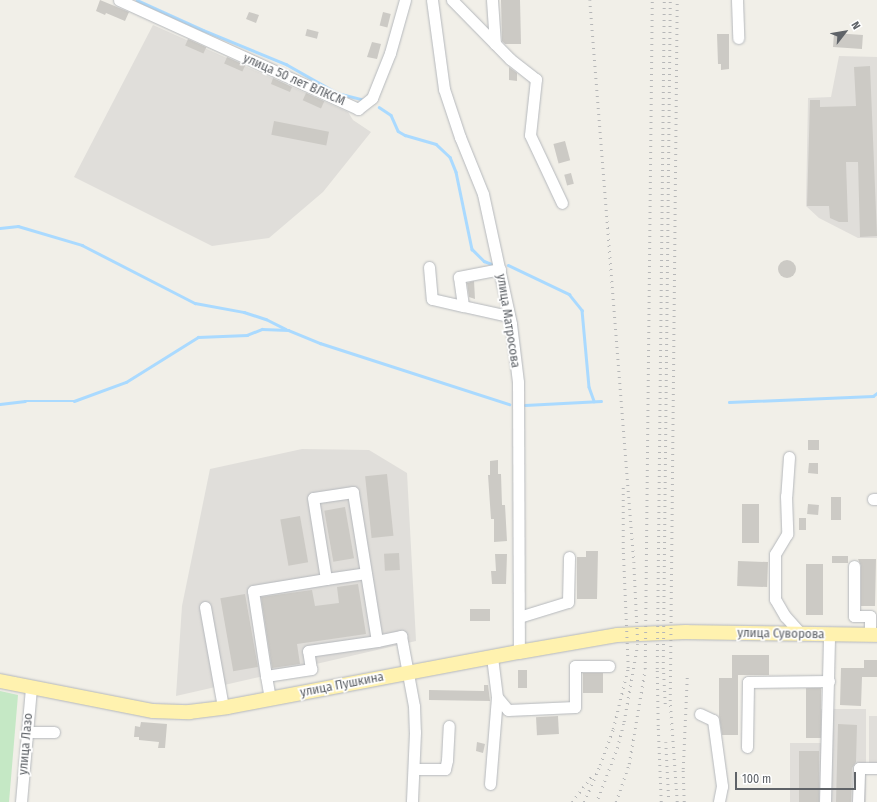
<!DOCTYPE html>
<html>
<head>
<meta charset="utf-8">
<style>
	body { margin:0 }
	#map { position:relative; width:877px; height:802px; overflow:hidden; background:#f1efe8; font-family:"Fira Sans Condensed",sans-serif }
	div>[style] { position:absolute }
	.industrial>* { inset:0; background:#e0deda; transform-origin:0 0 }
	.green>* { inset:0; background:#c5e8c5 }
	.stream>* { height:2.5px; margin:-1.25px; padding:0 1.25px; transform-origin:1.25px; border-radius:1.25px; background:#aadaff }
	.building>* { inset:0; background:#cccac5; transform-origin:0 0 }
	.round { border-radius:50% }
	.roads { filter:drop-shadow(0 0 1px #b5b8bc) drop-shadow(0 0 1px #b5b8bc) }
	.minor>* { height:11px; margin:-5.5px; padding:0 5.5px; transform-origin:5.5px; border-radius:5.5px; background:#fff }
	.major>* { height:14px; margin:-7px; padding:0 7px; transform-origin:7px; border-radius:7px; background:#fff2af }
	.rail>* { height:2.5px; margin-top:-1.25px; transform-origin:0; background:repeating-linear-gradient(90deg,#b6b7b8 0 1px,transparent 0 6px) }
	span { translate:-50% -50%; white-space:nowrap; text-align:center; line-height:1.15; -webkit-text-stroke:3.5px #fff; paint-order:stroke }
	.street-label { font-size:13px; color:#5f6368 }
	.north { position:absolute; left:825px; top:12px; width:40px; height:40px; -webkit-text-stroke:3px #fff; paint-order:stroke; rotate:59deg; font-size:11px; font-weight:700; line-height:16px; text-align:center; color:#5f6368 }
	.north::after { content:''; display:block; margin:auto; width:14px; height:18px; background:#5f6368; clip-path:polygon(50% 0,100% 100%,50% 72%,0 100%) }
	.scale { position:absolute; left:735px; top:772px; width:121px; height:18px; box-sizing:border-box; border:2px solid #5f6368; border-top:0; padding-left:5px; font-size:12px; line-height:14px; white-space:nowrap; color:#5f6368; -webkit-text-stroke:3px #fff; paint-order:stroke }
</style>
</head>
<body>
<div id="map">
	<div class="industrial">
		<div style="clip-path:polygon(153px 25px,348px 112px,353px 120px,371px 132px,323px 192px,269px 238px,212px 246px,74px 177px)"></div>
		<div style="clip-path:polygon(839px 56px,877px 57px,877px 238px,858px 238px,819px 218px,806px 206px,808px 98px,831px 97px)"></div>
		<div style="clip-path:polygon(302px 449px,369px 450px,407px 473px,416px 641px,176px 696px,182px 606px,210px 469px)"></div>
		<div style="clip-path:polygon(821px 709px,866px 709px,866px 802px,790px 802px,790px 743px,821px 743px)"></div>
		<div style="left:877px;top:716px;width:52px;height:8px;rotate:90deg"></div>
	</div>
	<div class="green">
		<div style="clip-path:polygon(0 691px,18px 695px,9px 802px,0 802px)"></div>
	</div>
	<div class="stream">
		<div style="left:137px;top:0;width:72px;rotate:24.4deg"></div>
		<div style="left:203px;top:30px;width:90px;rotate:22.3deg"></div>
		<div style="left:286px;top:64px;width:59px;rotate:29.6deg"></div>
		<div style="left:337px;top:93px;width:29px;rotate:14deg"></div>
		<div style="left:379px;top:107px;width:14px;rotate:34deg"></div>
		<div style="left:391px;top:115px;width:17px;rotate:66deg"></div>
		<div style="left:398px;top:131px;width:8px;rotate:30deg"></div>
		<div style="left:405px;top:135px;width:32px;rotate:16deg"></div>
		<div style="left:436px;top:144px;width:19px;rotate:43deg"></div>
		<div style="left:450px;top:157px;width:16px;rotate:68deg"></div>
		<div style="left:456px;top:172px;width:79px;rotate:78.3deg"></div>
		<div style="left:472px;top:249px;width:17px;rotate:45deg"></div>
		<div style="left:484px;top:261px;width:9px;rotate:21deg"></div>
		<div style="left:0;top:228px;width:18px;rotate:-6deg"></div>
		<div style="left:18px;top:226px;width:67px;rotate:16.5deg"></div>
		<div style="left:82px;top:245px;width:127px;rotate:27.2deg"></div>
		<div style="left:195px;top:303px;width:50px;rotate:10.4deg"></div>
		<div style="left:244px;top:312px;width:23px;rotate:18deg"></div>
		<div style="left:266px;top:319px;width:22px;rotate:27deg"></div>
		<div style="left:508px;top:265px;width:68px;rotate:25.4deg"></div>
		<div style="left:569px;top:294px;width:21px;rotate:51deg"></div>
		<div style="left:582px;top:310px;width:77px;rotate:84.8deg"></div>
		<div style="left:589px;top:387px;width:15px;rotate:70deg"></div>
		<div style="left:729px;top:402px;width:144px;rotate:-2.4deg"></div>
		<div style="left:873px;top:396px;width:5px;rotate:-37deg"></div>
		<div style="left:0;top:404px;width:25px;rotate:-7deg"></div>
		<div style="left:25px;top:401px;width:49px"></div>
		<div style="left:74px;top:401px;width:55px;rotate:-20.1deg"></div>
		<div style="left:126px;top:382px;width:85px;rotate:-32deg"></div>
		<div style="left:198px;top:337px;width:49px;rotate:-2.3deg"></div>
		<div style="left:247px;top:335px;width:16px;rotate:-22deg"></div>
		<div style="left:262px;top:329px;width:26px;rotate:2deg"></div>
		<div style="left:288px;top:330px;width:35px;rotate:22deg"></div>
		<div style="left:320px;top:343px;width:199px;rotate:17.9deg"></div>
		<div style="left:525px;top:405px;width:76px;rotate:-3deg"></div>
	</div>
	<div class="building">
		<div style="clip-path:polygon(100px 0,129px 12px,125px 21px,106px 13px,105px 15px,96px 11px)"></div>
		<div style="clip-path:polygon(501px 0,520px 0,521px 44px,505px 44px,502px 41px)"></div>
		<div style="clip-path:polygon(249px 12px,259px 15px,256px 23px,246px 19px)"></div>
		<div style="left:383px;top:12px;width:8px;height:14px;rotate:14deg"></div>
		<div style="left:307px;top:29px;width:12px;height:7px;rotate:14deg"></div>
		<div style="left:834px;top:33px;width:29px;height:14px;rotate:4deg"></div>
		<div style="clip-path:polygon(717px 34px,729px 34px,729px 69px,721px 70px,721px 64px,718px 64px)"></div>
		<div style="left:188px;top:39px;width:20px;height:7px;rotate:24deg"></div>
		<div style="clip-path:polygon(372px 42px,381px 44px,377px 59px,367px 57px)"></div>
		<div style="left:227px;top:57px;width:20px;height:7px;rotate:24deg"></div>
		<div style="clip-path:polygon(870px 66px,877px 236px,860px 237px,858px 162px,846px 162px,848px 222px,839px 222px,830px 218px,829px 206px,807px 206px,810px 100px,820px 100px,820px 107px,856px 106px,854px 67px)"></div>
		<div style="clip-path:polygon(509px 67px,517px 73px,517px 81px,509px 80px)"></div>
		<div style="clip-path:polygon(273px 78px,292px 87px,290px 92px,271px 84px)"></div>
		<div style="left:306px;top:93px;width:20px;height:8px;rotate:24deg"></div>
		<div style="left:274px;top:121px;width:56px;height:14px;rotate:11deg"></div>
		<div style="left:565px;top:141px;width:20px;height:12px;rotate:75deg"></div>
		<div style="left:571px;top:173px;width:11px;height:7px;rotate:75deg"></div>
		<div class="round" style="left:778px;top:260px;width:18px;height:18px"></div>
		<div style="clip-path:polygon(474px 281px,475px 299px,469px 297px,467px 283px)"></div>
		<div style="left:808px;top:440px;width:11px;height:10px"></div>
		<div style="clip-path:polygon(498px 460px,498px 474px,501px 474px,502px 505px,505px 505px,507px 541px,494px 542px,494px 519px,491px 519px,488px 475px,490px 475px,490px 461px)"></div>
		<div style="clip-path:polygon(809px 463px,818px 463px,818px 474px,808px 473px)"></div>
		<div style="left:387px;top:474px;width:62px;height:22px;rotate:84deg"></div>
		<div style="left:831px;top:497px;width:10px;height:23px"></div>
		<div style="left:742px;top:504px;width:17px;height:39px"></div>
		<div style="left:808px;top:504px;width:11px;height:10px;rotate:5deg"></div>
		<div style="left:345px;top:507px;width:52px;height:21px;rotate:80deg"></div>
		<div style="left:300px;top:516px;width:47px;height:20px;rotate:80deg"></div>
		<div style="left:799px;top:518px;width:7px;height:12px"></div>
		<div style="clip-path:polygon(586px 551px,598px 551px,597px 599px,577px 599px,577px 557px,586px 557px)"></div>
		<div style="left:399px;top:553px;width:17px;height:15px;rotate:87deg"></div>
		<div style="clip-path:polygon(495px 554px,507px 554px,506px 584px,492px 584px,491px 571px,496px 571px)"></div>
		<div style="left:832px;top:556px;width:16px;height:7px"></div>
		<div style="clip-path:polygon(858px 559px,876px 559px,875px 606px,861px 606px,861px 566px)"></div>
		<div style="left:738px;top:561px;width:30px;height:25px;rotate:2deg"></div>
		<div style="left:806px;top:564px;width:17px;height:51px"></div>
		<div style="clip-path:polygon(358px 584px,366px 634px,297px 644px,300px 664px,272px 668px,261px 597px,312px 590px,315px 606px,339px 603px,337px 587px)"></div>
		<div style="left:245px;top:594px;width:74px;height:25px;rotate:80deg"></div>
		<div style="left:470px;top:609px;width:20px;height:12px"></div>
		<div style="clip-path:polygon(732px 655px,769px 655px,769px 675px,738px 675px,738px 735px,722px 735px,719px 716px,719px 678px,732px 678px)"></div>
		<div style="clip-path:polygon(864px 660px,877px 660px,877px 677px,862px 677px,861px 706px,840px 705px,841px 668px,864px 668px)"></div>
		<div style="left:518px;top:670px;width:9px;height:18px"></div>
		<div style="left:583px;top:673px;width:20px;height:20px"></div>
		<div style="clip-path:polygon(484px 685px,488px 685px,490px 701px,429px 700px,429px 690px,484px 691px)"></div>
		<div style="left:806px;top:688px;width:15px;height:50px"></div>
		<div style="left:558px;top:716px;width:18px;height:22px;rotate:87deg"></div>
		<div style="clip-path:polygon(141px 722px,167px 724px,165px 748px,158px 748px,159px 742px,139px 740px,139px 737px,134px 737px,135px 726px,140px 727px)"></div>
		<div style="clip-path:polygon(838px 724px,857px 725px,856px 762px,852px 768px,851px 802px,836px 802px)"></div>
		<div style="clip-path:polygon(477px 742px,485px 744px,483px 753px,476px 751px)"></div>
		<div style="left:799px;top:751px;width:20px;height:51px"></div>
	</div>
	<div class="roads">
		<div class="minor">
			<div style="left:119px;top:0;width:263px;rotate:24.5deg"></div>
			<div style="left:358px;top:109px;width:18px;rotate:-38deg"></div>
			<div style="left:372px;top:98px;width:48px;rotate:-68.2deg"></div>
			<div style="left:390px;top:53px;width:55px;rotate:-74.2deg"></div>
			<div style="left:432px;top:0;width:90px;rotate:82.3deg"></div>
			<div style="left:444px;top:89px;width:51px;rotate:71.6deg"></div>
			<div style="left:460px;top:137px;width:61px;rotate:68deg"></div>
			<div style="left:483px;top:194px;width:133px;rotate:77.8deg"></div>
			<div style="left:511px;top:324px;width:58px;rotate:83.1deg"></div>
			<div style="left:518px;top:382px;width:270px;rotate:89.8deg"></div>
			<div style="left:452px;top:0;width:83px;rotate:45.5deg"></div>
			<div style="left:510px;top:59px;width:33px;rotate:38deg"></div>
			<div style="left:536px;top:79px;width:56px;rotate:96.1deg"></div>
			<div style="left:530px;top:135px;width:75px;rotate:64.8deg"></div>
			<div style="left:492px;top:0;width:44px;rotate:86.1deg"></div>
			<div style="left:737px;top:0;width:38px;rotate:88deg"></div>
			<div style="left:429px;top:267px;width:32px;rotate:85deg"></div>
			<div style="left:432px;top:299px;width:32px;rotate:13deg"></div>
			<div style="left:500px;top:269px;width:42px;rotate:169deg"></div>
			<div style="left:459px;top:277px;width:29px;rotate:82deg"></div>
			<div style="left:463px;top:306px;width:47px;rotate:12.3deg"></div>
			<div style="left:789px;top:457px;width:39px;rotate:94deg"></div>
			<div style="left:786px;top:496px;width:38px;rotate:88deg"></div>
			<div style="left:787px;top:534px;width:23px;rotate:121deg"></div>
			<div style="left:775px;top:554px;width:45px;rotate:90deg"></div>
			<div style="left:775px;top:599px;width:20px;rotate:60deg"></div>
			<div style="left:785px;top:616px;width:24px;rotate:48deg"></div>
			<div style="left:873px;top:499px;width:4px"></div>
			<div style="left:854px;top:566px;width:50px;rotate:90deg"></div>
			<div style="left:854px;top:616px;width:16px"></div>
			<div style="left:870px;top:616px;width:19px;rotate:90deg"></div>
			<div style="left:326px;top:579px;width:40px;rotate:-8.5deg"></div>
			<div style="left:205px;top:607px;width:102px;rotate:79.8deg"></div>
			<div style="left:519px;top:617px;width:51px;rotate:-17deg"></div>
			<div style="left:568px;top:602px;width:45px;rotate:-88.7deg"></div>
			<div style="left:377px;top:641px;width:151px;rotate:-99.2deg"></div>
			<div style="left:353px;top:492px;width:40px;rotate:171.5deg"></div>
			<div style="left:313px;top:498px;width:82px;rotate:80.9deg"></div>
			<div style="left:326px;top:579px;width:74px;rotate:170.7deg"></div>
			<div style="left:253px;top:591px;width:86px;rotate:81.3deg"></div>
			<div style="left:266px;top:676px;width:46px;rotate:-8.8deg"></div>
			<div style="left:311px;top:669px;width:18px;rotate:-99deg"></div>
			<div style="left:308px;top:651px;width:70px;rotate:-8.2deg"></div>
			<div style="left:377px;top:641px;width:25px;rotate:-12deg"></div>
			<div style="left:401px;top:636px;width:71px;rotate:79.5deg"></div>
			<div style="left:414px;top:706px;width:26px;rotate:88deg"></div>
			<div style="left:415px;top:732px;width:70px;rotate:92.5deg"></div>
			<div style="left:492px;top:657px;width:40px;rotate:82.9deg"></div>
			<div style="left:497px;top:697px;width:17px;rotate:50deg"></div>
			<div style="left:508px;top:710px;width:67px;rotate:-2.6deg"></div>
			<div style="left:575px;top:707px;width:41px;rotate:-90deg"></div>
			<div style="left:575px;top:666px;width:34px"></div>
			<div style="left:266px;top:676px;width:23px;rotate:80deg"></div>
			<div style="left:700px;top:714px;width:14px;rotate:25deg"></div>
			<div style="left:713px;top:720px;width:67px;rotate:82.2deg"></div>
			<div style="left:722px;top:786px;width:16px;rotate:101deg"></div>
			<div style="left:27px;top:732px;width:27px"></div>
			<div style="left:747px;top:747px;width:65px;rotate:-89.1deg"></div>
			<div style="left:748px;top:682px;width:81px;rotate:-0.7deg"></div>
			<div style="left:414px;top:769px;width:31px"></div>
			<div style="left:445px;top:769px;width:9px;rotate:-77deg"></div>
			<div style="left:447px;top:760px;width:34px;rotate:-87deg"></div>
			<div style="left:490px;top:784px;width:87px;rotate:-85.4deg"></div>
			<div style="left:21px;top:802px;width:115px;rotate:-85deg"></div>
			<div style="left:825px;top:802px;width:167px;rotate:-88.6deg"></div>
			<div style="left:858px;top:802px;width:34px;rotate:-88deg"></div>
			<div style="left:859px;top:768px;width:18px"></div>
		</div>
		<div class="major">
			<div style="left:0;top:681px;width:156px;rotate:11.1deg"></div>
			<div style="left:153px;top:711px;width:36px;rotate:2deg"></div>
			<div style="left:189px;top:712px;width:38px;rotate:-7deg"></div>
			<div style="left:227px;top:707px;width:297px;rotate:-10.7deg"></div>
			<div style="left:519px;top:652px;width:99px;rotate:-9.8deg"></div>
			<div style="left:617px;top:635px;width:69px;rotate:-2.5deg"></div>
			<div style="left:686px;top:632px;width:191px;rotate:0.9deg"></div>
		</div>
	</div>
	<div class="rail">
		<div style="left:590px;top:0;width:564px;rotate:85.52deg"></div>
		<div style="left:634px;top:562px;width:82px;rotate:87.2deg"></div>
		<div style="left:638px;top:644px;width:81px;rotate:99.9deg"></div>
		<div style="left:624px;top:724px;width:24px;rotate:105deg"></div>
		<div style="left:618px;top:747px;width:59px;rotate:110.9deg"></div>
		<div style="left:665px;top:704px;width:35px;rotate:-93deg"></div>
		<div style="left:663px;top:669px;width:669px;rotate:-89.4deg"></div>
		<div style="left:666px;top:742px;width:60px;rotate:87.1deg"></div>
		<div style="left:572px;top:802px;width:34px;rotate:-53deg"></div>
		<div style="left:584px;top:802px;width:40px;rotate:-66.6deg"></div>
		<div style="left:600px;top:765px;width:38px;rotate:-70deg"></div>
		<div style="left:613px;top:729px;width:63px;rotate:-76.2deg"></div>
		<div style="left:628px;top:668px;width:119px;rotate:-92.4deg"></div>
		<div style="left:623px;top:549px;width:63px;rotate:-90deg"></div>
		<div style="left:616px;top:802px;width:40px;rotate:-71.1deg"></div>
		<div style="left:629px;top:764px;width:96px;rotate:-80.4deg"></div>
		<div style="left:645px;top:669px;width:669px;rotate:-89.4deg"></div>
		<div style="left:661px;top:802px;width:76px;rotate:-92.3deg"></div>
		<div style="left:658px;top:726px;width:57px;rotate:-91deg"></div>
		<div style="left:657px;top:669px;width:669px;rotate:-89.4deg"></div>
		<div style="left:677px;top:802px;width:101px;rotate:-94deg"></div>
		<div style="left:670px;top:701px;width:701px;rotate:-89.43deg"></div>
		<div style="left:684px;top:802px;width:33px;rotate:-92deg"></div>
		<div style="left:683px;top:769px;width:92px;rotate:-87.5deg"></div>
	</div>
	<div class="street-label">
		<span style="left:294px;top:80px;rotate:24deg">улица 50 лет ВЛКСМ</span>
		<span style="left:508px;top:321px;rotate:81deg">улица Матросова</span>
		<span style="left:781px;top:634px;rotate:1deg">улица Суворова</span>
		<span style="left:342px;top:685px;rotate:-11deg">улица Пушкина</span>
		<span style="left:26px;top:744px;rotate:-85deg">улица Лазо</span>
	</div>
	<div class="north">N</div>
	<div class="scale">100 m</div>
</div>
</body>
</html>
